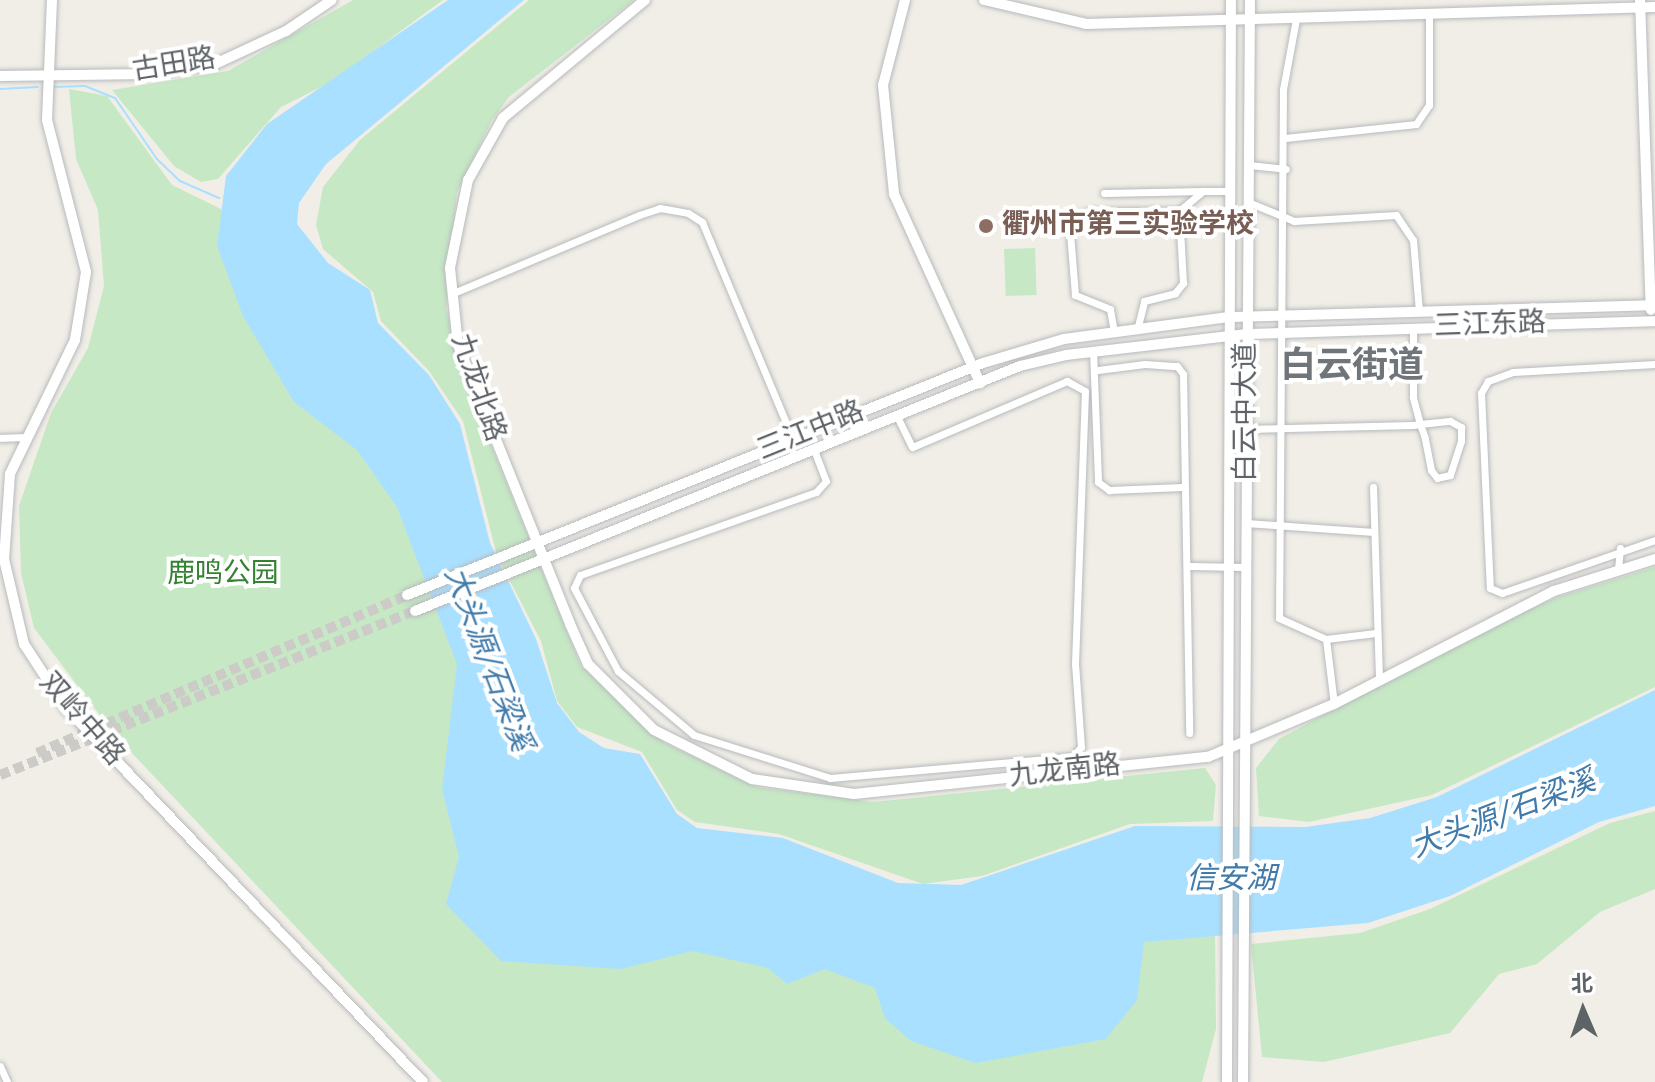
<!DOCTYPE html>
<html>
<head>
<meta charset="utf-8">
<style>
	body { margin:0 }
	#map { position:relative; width:1655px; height:1082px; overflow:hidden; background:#f1eee7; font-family:Overpass,"Noto Sans SC",sans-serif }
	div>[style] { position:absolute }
	.green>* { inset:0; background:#c6e8c4; transform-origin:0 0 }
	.water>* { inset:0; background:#a9e0ff }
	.stream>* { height:2px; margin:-1px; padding:0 1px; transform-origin:1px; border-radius:1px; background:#a9e0ff }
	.secondary-tunnel>* { height:10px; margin-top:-5px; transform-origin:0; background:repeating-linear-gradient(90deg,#cccbc7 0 10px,transparent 0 15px) }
	.roads { filter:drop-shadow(0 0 2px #b7babd) drop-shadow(0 0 2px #b7babd) }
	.street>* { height:7px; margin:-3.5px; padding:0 3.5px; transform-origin:3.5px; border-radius:3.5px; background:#fff }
	.secondary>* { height:10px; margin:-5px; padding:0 5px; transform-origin:5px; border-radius:5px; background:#fff }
	.dots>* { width:22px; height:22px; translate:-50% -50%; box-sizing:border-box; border:4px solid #fff; border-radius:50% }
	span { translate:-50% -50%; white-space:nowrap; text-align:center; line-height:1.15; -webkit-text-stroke:8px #fff; paint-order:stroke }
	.street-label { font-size:28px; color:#5e6367 }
	.education-label { font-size:28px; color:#785e54; font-weight:700 }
	.left { translate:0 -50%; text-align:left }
	.park-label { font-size:28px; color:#358233 }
	.water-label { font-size:30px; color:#407bab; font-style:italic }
	.district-label { font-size:36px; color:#6f7579; font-weight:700 }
	.north { position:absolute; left:1543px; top:970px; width:80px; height:80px; -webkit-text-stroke:6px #fff; paint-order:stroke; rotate:358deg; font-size:22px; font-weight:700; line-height:32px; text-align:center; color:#5e6367 }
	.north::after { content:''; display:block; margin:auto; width:28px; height:36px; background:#5e6367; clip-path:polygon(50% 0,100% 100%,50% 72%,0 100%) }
</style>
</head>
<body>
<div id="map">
	<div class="green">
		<div style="clip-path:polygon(353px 0,443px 0,333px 81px,281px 107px,218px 179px,201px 182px,174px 166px,112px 90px,228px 71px)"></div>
		<div style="clip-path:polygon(529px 0,634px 0,509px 97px,492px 120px,457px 192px,446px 309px,472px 398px,581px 666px,665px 743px,757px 787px,873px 802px,1205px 768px,1216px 785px,1213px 821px,1130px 824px,982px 876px,923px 884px,779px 834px,695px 822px,677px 810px,642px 752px,577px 727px,557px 701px,541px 641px,497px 556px,463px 421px,429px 371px,381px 321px,373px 292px,323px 249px,316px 225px,323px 187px,360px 140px)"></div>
		<div style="clip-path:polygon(69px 89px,107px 96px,172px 185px,223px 210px,365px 454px,691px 946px,822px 966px,1135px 949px,1143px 938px,1215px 932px,1216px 1029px,1202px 1082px,442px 1082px,114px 734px,34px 628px,21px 573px,19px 506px,51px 413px,88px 348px,104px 286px,98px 210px,76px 159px)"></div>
		<div style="left:1035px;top:248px;width:47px;height:31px;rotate:88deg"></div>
		<div style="clip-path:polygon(1655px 567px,1655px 687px,1432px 795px,1309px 822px,1259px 816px,1256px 768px,1279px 739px,1469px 636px,1558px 597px)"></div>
		<div style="clip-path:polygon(1655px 811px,1655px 889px,1600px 912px,1537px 964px,1499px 974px,1450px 1033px,1324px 1062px,1262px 1057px,1251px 944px,1360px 933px,1430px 909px,1610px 823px)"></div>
	</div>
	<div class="water">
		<div style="clip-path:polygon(448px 0,524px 0,326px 164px,299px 203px,297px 224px,328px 263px,370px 290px,378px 323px,429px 375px,460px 424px,490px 543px,536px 639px,557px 703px,579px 732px,604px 748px,640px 754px,677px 814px,697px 828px,783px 838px,898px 883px,961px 885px,1135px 826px,1305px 827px,1370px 818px,1437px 797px,1655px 690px,1655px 806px,1599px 822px,1450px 896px,1368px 923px,1144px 942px,1137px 1000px,1106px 1039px,976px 1063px,911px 1041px,885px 1018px,875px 988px,825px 969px,787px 984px,768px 968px,692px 951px,621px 969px,501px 961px,446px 904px,459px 857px,442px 789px,457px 664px,397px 507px,357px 450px,294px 402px,243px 316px,217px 246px,226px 176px,267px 124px)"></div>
	</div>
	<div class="stream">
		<div style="left:53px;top:87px;width:32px;rotate:-2deg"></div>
		<div style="left:85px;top:86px;width:32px;rotate:22deg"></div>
		<div style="left:115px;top:98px;width:74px;rotate:55.5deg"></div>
		<div style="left:157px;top:159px;width:32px;rotate:44deg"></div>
		<div style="left:180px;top:181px;width:43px;rotate:23.6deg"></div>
		<div style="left:0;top:89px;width:38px;rotate:-3deg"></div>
	</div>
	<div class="secondary-tunnel">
		<div style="left:37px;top:753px;width:402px;rotate:-23.1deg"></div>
		<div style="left:0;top:775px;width:446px;rotate:-21.6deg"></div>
	</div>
	<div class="roads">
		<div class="street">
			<div style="left:1296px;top:19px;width:71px;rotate:100.5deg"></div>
			<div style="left:1283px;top:89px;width:529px;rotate:90.43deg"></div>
			<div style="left:1279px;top:618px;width:51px;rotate:24.1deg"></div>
			<div style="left:1326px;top:639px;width:50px;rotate:-6.8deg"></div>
			<div style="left:1285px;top:138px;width:132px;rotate:-6.1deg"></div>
			<div style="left:1416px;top:124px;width:23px;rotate:-56deg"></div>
			<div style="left:1429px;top:105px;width:91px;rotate:-90deg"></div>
			<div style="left:1249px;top:165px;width:37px;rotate:6deg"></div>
			<div style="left:1104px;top:193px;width:99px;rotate:-1.2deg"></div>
			<div style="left:1248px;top:202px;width:50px;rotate:22.4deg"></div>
			<div style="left:1294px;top:221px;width:102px;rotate:-3.4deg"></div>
			<div style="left:1396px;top:215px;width:30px;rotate:56deg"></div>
			<div style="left:1413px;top:240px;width:72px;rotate:85.2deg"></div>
			<div style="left:451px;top:294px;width:204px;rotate:-22.8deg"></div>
			<div style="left:639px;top:215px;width:22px;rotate:-18deg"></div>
			<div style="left:660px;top:208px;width:28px;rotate:10deg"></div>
			<div style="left:688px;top:213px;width:17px;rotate:33deg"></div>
			<div style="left:702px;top:222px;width:236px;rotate:67.3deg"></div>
			<div style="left:1137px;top:330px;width:30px;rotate:-76deg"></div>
			<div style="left:1144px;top:301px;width:32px;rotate:-14deg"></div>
			<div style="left:1175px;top:293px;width:13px;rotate:-51deg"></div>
			<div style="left:1183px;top:283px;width:72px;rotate:-93.2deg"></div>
			<div style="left:1114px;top:332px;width:23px;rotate:-100deg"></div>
			<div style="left:1110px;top:309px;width:38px;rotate:-158deg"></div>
			<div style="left:1075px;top:295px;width:75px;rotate:-94.6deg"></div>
			<div style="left:1069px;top:220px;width:22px;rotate:-22deg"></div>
			<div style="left:1089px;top:212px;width:90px;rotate:-0.6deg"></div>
			<div style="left:1179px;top:211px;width:31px;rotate:-40deg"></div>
			<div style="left:1203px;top:191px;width:27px"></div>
			<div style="left:1093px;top:350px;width:132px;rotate:87.8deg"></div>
			<div style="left:1098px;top:482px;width:14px;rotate:36deg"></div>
			<div style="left:1109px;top:490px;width:73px;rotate:-2.4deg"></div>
			<div style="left:1655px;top:364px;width:142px;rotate:176.8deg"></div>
			<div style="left:1513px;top:372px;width:27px;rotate:160deg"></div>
			<div style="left:1488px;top:381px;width:14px;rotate:120deg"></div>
			<div style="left:1481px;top:393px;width:195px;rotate:87.4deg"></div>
			<div style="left:1490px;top:588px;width:13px;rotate:23deg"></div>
			<div style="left:1502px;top:593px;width:162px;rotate:-19.1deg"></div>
			<div style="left:1098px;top:370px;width:47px;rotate:-7.3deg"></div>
			<div style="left:1145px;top:364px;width:32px;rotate:4deg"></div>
			<div style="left:1177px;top:366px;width:10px;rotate:53deg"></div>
			<div style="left:1183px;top:374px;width:359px;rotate:89deg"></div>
			<div style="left:1246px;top:429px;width:167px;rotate:-1.4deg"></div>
			<div style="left:1413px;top:425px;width:7px;rotate:-8deg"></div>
			<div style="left:1420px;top:424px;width:30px;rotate:-6deg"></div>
			<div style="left:1450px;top:421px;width:13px;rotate:29deg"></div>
			<div style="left:1461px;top:427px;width:14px;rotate:90deg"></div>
			<div style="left:1461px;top:441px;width:36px;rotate:108deg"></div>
			<div style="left:1450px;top:475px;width:13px;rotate:167deg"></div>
			<div style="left:1437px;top:478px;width:10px;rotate:-127deg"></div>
			<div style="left:1431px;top:470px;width:33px;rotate:-101deg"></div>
			<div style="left:1425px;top:438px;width:15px;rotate:-110deg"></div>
			<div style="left:1420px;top:424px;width:28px;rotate:-105deg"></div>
			<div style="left:1413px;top:397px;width:68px;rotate:-90deg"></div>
			<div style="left:0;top:438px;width:23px;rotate:-2deg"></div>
			<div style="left:814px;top:450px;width:33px;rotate:69deg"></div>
			<div style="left:826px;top:481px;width:15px;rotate:132deg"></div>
			<div style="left:816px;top:492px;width:250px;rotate:160.6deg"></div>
			<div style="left:580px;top:575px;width:14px;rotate:115deg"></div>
			<div style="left:574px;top:588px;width:94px;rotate:62.1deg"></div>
			<div style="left:618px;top:671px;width:99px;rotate:40.1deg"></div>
			<div style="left:694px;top:735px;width:143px;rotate:17.5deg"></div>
			<div style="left:830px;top:778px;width:243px;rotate:-5deg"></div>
			<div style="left:1072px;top:757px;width:13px;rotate:-48deg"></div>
			<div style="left:1081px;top:747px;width:83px;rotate:-94.1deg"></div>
			<div style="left:1075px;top:664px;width:273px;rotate:-87.9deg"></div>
			<div style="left:1085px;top:391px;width:21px;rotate:-151deg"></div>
			<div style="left:1067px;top:381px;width:168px;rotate:156.9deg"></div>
			<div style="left:912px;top:447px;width:34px;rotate:-116deg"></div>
			<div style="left:1373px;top:487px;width:192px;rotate:88.2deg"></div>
			<div style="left:1246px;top:523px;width:128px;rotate:4deg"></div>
			<div style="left:1189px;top:566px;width:56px;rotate:1deg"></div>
			<div style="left:1618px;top:570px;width:22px;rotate:-85deg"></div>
			<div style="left:1326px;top:639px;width:65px;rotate:83deg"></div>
			<div style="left:0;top:1066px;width:17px;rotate:66deg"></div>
		</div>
		<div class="secondary">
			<div style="left:52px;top:0;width:120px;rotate:92.4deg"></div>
			<div style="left:47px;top:120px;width:157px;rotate:75.6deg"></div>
			<div style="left:86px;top:272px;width:69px;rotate:99.2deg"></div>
			<div style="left:75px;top:340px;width:149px;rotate:115.9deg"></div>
			<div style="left:10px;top:474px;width:85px;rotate:94deg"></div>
			<div style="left:4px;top:559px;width:87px;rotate:76.8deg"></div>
			<div style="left:24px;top:644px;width:75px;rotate:56.9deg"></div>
			<div style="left:65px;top:707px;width:518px;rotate:46.33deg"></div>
			<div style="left:645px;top:0;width:185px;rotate:140.3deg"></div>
			<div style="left:503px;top:118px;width:71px;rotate:119.4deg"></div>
			<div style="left:468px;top:180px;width:90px;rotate:101.6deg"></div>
			<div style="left:450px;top:268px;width:77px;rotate:84.1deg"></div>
			<div style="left:458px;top:345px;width:301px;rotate:68.1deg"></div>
			<div style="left:570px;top:624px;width:44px;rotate:65.8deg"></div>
			<div style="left:588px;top:664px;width:93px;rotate:45deg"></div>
			<div style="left:654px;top:730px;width:110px;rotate:26.6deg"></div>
			<div style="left:752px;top:779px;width:103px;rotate:8.4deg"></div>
			<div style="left:854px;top:794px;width:356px;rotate:-6deg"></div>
			<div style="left:1208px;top:757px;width:137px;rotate:-22.8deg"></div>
			<div style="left:1334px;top:704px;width:247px;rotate:-27.2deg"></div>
			<div style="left:1554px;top:591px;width:106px;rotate:-17.6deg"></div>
			<div style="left:905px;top:0;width:88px;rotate:104.5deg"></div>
			<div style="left:883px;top:85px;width:110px;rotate:84.2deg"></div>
			<div style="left:894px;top:194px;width:208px;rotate:65.5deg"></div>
			<div style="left:984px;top:0;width:105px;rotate:13.2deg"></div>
			<div style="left:1086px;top:24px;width:569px;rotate:-1.71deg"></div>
			<div style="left:1640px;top:0;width:310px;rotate:88deg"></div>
			<div style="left:0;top:76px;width:148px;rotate:-0.8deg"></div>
			<div style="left:148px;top:74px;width:66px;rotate:-7.9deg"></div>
			<div style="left:213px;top:65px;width:81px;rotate:-25deg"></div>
			<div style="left:286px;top:31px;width:55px;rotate:-34deg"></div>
			<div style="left:407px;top:595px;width:621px;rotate:-21.94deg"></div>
			<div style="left:983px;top:363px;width:84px;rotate:-16.5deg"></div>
			<div style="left:1064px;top:339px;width:166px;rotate:-7.6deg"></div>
			<div style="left:1229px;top:317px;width:426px;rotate:-1.6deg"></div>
			<div style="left:415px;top:611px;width:653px;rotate:-22.05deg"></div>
			<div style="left:1020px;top:366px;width:47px;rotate:-13.4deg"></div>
			<div style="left:1066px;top:355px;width:182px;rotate:-6.6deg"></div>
			<div style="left:1247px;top:334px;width:408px;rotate:-1.8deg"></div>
			<div style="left:1227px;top:1082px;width:1082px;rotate:-89.79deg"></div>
			<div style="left:1243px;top:1082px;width:1082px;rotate:-89.63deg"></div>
		</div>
	</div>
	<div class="dots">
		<div style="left:986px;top:226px;background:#8d6e63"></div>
	</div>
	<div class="street-label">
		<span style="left:174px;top:66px;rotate:-9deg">古田路</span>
		<span style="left:1490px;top:326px;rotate:-2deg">三江东路</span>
		<span style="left:477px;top:388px;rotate:71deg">九龙北路</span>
		<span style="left:1247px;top:412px;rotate:-90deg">白云中大道</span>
		<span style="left:811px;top:432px;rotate:-22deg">三江中路</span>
		<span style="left:81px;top:720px;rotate:49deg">双岭中路</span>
		<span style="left:1065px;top:772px;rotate:-6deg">九龙南路</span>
	</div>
	<div class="education-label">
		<span class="left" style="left:1002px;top:226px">衢州市第三实验学校</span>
	</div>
	<div class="park-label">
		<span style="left:223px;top:575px">鹿鸣公园</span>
	</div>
	<div class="water-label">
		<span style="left:486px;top:660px;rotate:69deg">大头源/石梁溪</span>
		<span style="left:1504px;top:816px;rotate:-21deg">大头源/石梁溪</span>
		<span style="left:1231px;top:881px">信安湖</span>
	</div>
	<div class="district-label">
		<span style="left:1352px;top:369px">白云街道</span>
	</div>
	<div class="north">北</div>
</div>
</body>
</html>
